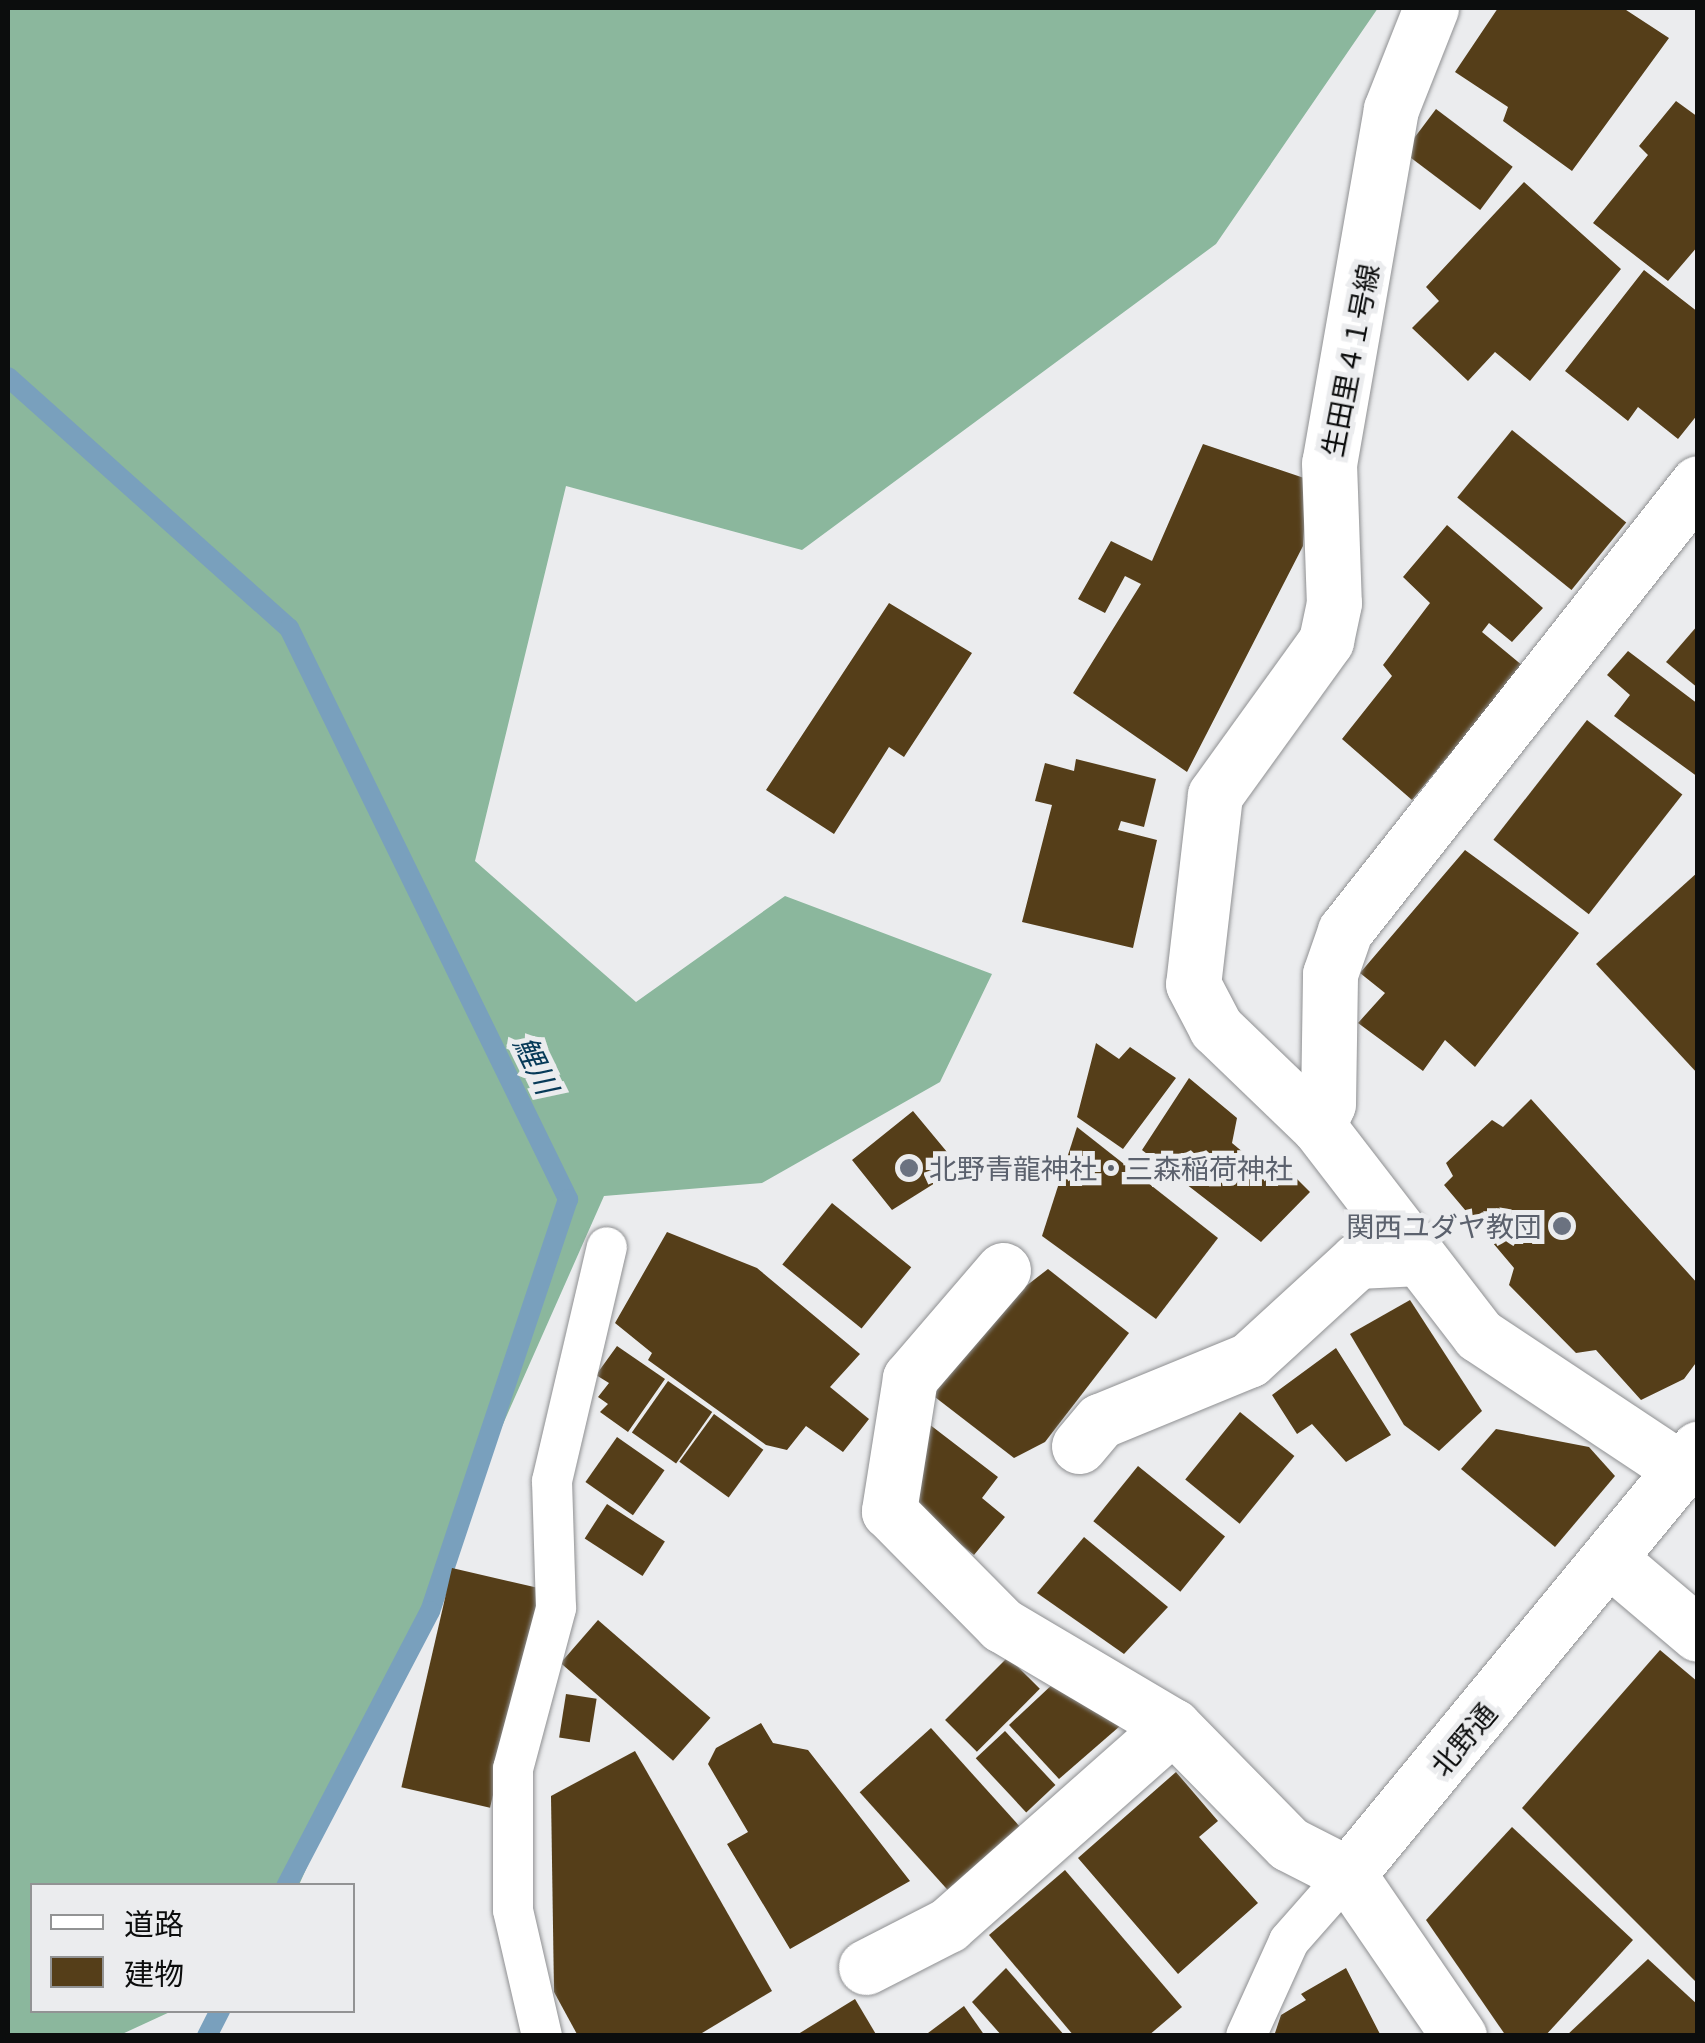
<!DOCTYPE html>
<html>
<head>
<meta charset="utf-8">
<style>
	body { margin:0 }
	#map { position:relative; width:1705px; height:2043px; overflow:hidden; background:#ebecee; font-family:Manrope,"Noto Sans JP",sans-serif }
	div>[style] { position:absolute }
	.forest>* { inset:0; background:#8bb79d }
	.stream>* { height:20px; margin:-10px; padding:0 10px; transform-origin:10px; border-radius:10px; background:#79a0bd }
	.building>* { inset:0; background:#553e19; transform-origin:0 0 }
	.roads { filter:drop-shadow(0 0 2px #8f9092) drop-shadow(0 0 2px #8f9092) }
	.lane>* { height:40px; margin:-20px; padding:0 20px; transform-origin:20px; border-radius:20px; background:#fff }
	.street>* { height:55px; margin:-27.5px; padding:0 27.5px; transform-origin:27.5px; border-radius:27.5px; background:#fff }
	.primary>* { height:55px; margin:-27.5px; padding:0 27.5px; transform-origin:27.5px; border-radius:27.5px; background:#fff }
	.dots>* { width:28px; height:28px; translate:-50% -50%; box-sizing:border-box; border:5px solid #ebecee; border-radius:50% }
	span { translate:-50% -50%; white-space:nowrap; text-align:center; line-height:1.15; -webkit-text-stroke:10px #ebecee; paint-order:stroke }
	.street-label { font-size:28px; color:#0c0d0d }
	.worship-label { font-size:28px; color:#5b616d }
	.left { translate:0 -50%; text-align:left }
	.right { translate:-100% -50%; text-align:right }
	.water-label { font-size:30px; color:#073a58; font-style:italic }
	.frame { position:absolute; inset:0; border:10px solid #0c0d0d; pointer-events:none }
	.legend { position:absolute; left:30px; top:1883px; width:325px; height:130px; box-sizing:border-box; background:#ebecee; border:2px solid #929394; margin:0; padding:12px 18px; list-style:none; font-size:30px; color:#0c0d0d }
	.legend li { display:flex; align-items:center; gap:20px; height:50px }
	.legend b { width:50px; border:2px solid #929394 }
</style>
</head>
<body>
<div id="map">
	<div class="forest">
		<div style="clip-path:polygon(8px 8px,1378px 8px,1216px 244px,802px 550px,566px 486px,475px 861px,636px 1002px,785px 896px,992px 974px,940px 1082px,762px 1183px,604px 1196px,299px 1885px,32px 1886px,32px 2010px,172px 2011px,120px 2035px,8px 2035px)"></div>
	</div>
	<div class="stream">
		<div style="left:8px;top:377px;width:377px;rotate:41.8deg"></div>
		<div style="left:289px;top:628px;width:636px;rotate:63.96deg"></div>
		<div style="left:568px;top:1199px;width:434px;rotate:108.5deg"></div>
		<div style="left:430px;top:1611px;width:310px;rotate:117.6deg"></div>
		<div style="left:207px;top:2036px;width:29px;rotate:-63deg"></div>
	</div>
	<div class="building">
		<div style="clip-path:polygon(1498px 8px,1623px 8px,1669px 38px,1572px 171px,1503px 121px,1508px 107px,1455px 72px)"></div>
		<div style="clip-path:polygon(1676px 101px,1698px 117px,1698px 246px,1668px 281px,1593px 223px,1648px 155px,1639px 146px)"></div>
		<div style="left:1436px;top:109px;width:96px;height:54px;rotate:37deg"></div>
		<div style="clip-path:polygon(1524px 182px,1621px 269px,1530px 381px,1495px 352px,1468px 381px,1412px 328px,1439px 301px,1426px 287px)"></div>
		<div style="clip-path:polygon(1644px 270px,1698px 312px,1698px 414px,1678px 439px,1638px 407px,1628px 421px,1565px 371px)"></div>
		<div style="left:1512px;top:430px;width:147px;height:87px;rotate:39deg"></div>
		<div style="clip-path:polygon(1203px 444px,1307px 479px,1303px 546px,1187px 772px,1073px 693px,1141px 584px,1125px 576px,1105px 613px,1078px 599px,1111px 541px,1152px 561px)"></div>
		<div style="clip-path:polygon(1447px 525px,1543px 608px,1512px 642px,1489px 623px,1482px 632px,1523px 666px,1412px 800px,1342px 739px,1392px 676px,1383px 665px,1430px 603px,1403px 577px)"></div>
		<div style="clip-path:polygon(889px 603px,972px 653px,904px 757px,889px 747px,834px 834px,766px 790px)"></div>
		<div style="clip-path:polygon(1698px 625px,1698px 688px,1666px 662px)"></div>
		<div style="clip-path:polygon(1628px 651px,1698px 704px,1698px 777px,1614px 716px,1630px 695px,1607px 675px)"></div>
		<div style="left:1587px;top:720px;width:121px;height:152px;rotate:38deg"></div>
		<div style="clip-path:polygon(1076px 759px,1156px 779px,1144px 827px,1121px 821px,1118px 830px,1157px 840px,1133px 948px,1022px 922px,1052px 805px,1035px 801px,1045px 763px,1074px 771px)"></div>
		<div style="clip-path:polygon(1465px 850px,1579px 933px,1475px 1067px,1445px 1040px,1423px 1071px,1358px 1023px,1385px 993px,1360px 973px)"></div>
		<div style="clip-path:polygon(1698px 872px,1698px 1074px,1596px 964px)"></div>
		<div style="clip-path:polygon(1096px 1043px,1119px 1059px,1130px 1047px,1176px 1078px,1123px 1149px,1077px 1117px)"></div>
		<div style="clip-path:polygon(1189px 1078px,1237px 1118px,1232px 1143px,1250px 1158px,1273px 1155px,1310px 1192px,1261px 1242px,1142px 1150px)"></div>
		<div style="clip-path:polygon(1531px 1099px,1698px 1284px,1698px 1360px,1684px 1379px,1641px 1400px,1596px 1350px,1576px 1353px,1509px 1285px,1514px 1268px,1444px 1185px,1453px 1176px,1446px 1163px,1492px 1120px,1503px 1127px)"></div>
		<div style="clip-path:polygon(913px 1111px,952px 1158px,938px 1171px,943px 1178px,892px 1210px,852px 1160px)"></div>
		<div style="clip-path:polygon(1077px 1127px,1218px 1238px,1156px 1319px,1042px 1236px)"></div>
		<div style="left:832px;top:1203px;width:102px;height:79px;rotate:39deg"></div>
		<div style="clip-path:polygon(667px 1232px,757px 1268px,860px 1354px,830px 1387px,869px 1419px,843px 1452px,806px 1426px,787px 1450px,766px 1445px,648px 1360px,652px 1353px,615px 1323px)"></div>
		<div style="clip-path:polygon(1048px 1269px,1129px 1333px,1045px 1442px,1014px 1458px,931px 1394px,991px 1313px)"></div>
		<div style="clip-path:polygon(1410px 1300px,1482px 1411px,1439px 1451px,1404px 1425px,1350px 1334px)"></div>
		<div style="clip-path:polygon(617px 1346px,665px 1379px,628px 1432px,600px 1412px,608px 1404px,598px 1397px,609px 1383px,596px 1375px)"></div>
		<div style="clip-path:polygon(1336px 1348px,1391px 1435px,1346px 1462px,1312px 1424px,1297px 1434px,1272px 1395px)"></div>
		<div style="left:668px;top:1381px;width:54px;height:63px;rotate:35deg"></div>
		<div style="left:1240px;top:1412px;width:70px;height:87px;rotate:39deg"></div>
		<div style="left:714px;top:1414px;width:61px;height:59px;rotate:36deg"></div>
		<div style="clip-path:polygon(925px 1421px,998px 1477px,982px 1498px,1005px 1517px,974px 1555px,912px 1505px,919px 1497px,904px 1486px)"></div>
		<div style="clip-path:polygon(1496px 1429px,1589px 1447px,1615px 1476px,1555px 1547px,1461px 1469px)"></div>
		<div style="left:617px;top:1437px;width:58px;height:55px;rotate:35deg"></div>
		<div style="left:1138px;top:1466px;width:112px;height:71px;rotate:39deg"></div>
		<div style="left:607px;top:1504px;width:69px;height:41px;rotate:33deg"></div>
		<div style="clip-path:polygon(1084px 1537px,1168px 1607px,1124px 1654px,1037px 1593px)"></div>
		<div style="left:452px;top:1568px;width:91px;height:225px;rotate:13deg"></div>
		<div style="left:598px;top:1620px;width:149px;height:57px;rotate:41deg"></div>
		<div style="clip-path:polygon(1660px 1650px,1698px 1682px,1698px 1984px,1522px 1808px)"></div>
		<div style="left:1008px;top:1657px;width:45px;height:89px;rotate:45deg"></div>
		<div style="clip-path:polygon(1055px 1682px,1120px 1726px,1059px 1779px,1009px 1725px)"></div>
		<div style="left:566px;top:1694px;width:31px;height:44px;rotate:9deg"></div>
		<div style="clip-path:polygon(761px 1723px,773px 1743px,808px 1750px,910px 1881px,790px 1949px,727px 1844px,748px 1832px,708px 1764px,716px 1748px)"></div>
		<div style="left:931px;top:1728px;width:135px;height:96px;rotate:48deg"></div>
		<div style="left:1005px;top:1731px;width:74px;height:40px;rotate:47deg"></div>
		<div style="clip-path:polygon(635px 1751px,772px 1991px,697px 2036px,578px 2036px,554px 1992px,551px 1796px)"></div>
		<div style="clip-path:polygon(1176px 1772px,1218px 1821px,1199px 1837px,1258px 1903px,1178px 1974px,1078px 1858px)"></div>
		<div style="clip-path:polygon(1512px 1827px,1633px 1940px,1545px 2036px,1506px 2036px,1426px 1920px)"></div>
		<div style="clip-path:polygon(1065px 1870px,1182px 2007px,1148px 2036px,1074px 2036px,989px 1935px)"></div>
		<div style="clip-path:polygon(1648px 1959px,1698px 2005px,1698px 2036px,1566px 2036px)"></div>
		<div style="clip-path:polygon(1006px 1968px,1065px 2036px,1002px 2036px,972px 2002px)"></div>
		<div style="clip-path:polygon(1346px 1968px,1381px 2036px,1274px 2036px,1281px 2015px,1306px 2000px,1301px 1994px)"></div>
		<div style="clip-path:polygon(855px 1999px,877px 2036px,795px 2036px)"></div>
		<div style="clip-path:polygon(964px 2006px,985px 2036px,924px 2036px)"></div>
	</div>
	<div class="roads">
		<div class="lane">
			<div style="left:542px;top:2036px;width:129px;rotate:-103deg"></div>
			<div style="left:513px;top:1910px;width:141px;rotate:-90deg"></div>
			<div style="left:513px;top:1769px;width:167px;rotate:-75deg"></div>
			<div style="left:556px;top:1608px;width:127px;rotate:-91.8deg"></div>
			<div style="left:552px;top:1481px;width:240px;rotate:-76.8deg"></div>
			<div style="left:1246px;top:2036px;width:104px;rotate:-65.6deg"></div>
			<div style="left:1289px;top:1941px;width:89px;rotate:-48.6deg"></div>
		</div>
		<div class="street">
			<div style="left:1431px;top:8px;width:109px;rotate:111.6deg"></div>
			<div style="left:1391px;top:109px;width:359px;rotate:99.9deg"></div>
			<div style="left:1329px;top:463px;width:140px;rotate:88deg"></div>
			<div style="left:1334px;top:603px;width:39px;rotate:102deg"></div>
			<div style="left:1326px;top:641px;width:190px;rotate:125.8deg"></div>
			<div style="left:1215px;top:795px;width:190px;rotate:96.6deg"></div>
			<div style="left:1193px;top:984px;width:50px;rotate:62.4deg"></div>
			<div style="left:1216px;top:1028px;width:141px;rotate:43.9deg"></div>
			<div style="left:1318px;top:1126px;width:264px;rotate:52.4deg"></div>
			<div style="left:1479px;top:1335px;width:242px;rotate:33.6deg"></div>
			<div style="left:1318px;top:1126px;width:24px;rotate:-66deg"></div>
			<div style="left:1328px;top:1104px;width:130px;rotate:-89.1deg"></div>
			<div style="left:1330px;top:974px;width:46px;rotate:-70.8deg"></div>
			<div style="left:1345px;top:931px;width:570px;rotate:-51.76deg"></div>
			<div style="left:1003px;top:1270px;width:143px;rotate:130.7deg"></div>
			<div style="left:910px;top:1378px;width:135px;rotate:99deg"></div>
			<div style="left:889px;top:1511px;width:161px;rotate:45.3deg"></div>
			<div style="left:1002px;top:1625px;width:199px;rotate:30.6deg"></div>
			<div style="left:1173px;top:1726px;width:165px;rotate:45.5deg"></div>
			<div style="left:1289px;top:1844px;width:66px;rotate:27deg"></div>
			<div style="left:1079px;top:1446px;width:33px;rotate:-50deg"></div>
			<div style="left:1100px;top:1421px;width:161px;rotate:-22.3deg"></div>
			<div style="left:1249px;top:1360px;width:147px;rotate:-42.5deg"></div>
			<div style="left:1357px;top:1261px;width:62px;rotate:-2.8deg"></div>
			<div style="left:1613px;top:1562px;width:111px;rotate:40.3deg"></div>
			<div style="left:866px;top:1967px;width:92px;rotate:-27.1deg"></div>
			<div style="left:948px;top:1925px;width:300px;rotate:-41.5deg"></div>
		</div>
		<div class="primary">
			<div style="left:1459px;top:2036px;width:196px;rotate:-124.4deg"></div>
			<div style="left:1348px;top:1874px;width:551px;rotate:-50.53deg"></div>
		</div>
	</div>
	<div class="dots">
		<div style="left:909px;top:1168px;background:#6b7280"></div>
		<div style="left:1562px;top:1226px;background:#6b7280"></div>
	</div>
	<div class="street-label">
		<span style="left:1350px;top:360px;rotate:-79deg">生田里４１号線</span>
		<span style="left:1463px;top:1739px;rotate:-50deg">北野通</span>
	</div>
	<div class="worship-label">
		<span class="left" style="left:929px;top:1168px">北野青龍神社・三森稲荷神社</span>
		<span class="right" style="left:1542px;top:1226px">関西ユダヤ教団</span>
	</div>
	<div class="water-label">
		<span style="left:536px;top:1065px;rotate:64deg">鯉川</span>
	</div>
	<div class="frame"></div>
	<ul class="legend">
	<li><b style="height:12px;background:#fff"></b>道路</li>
	<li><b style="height:28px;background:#553e19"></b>建物</li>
	</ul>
</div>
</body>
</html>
